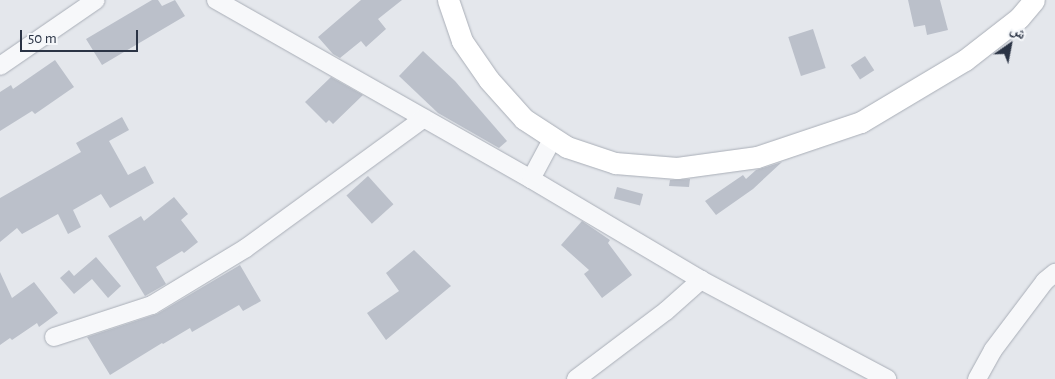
<!DOCTYPE html>
<html>
<head>
<meta charset="utf-8">
<style>
	body { margin:0 }
	#map { position:relative; width:1055px; height:379px; overflow:hidden; background:#e4e7ec; font-family:"Alegreya Sans","Noto Naskh Arabic",sans-serif }
	div>[style] { position:absolute }
	.building>* { inset:0; background:#bbc0ca; transform-origin:0 0 }
	.roads { filter:drop-shadow(0 0 1px #a9aeb7) drop-shadow(0 0 1px #a9aeb7) }
	.minor>* { height:18px; margin:-9px; padding:0 9px; transform-origin:9px; border-radius:9px; background:#f7f8fa }
	.major>* { height:21px; margin:-10.5px; padding:0 10.5px; transform-origin:10.5px; border-radius:10.5px; background:#fff }
	span { translate:-50% -50%; white-space:nowrap; text-align:center; line-height:1.15; -webkit-text-stroke:4.5px #f4f6f9; paint-order:stroke }
	.north { position:absolute; left:985px; top:20px; width:50px; height:50px; -webkit-text-stroke:4px #f4f6f9; paint-order:stroke; rotate:33deg; font-size:14px; font-weight:700; line-height:20px; text-align:center; color:#2b3445 }
	.north::after { content:''; display:block; margin:auto; width:18px; height:22px; background:#2b3445; clip-path:polygon(50% 0,100% 100%,50% 72%,0 100%) }
	.scale { position:absolute; left:20px; top:30px; width:118px; height:22px; box-sizing:border-box; border:2px solid #2b3445; border-top:0; padding-left:6px; font-size:15px; line-height:18px; white-space:nowrap; color:#2b3445; -webkit-text-stroke:4px #f4f6f9; paint-order:stroke }
</style>
</head>
<body>
<div id="map">
	<div class="building">
		<div style="clip-path:polygon(152px 0,158px 0,162px 6px,175px 0,185px 16px,102px 65px,86px 39px)"></div>
		<div style="clip-path:polygon(361px 0,402px 0,378px 19px,386px 29px,366px 47px,361px 41px,340px 58px,333px 54px,318px 37px)"></div>
		<div style="clip-path:polygon(908px 0,940px 0,948px 30px,927px 35px,925px 25px,914px 27px)"></div>
		<div style="left:813px;top:29px;width:41px;height:26px;rotate:72deg"></div>
		<div style="clip-path:polygon(423px 51px,455px 81px,507px 141px,499px 148px,438px 113px,399px 76px)"></div>
		<div style="left:865px;top:56px;width:17px;height:17px;rotate:57deg"></div>
		<div style="clip-path:polygon(55px 60px,74px 87px,35px 114px,32px 111px,0 131px,0 92px,11px 85px,13px 89px)"></div>
		<div style="clip-path:polygon(331px 77px,363px 95px,333px 124px,329px 120px,326px 123px,305px 102px)"></div>
		<div style="clip-path:polygon(122px 117px,129px 130px,109px 141px,128px 175px,145px 166px,154px 183px,110px 208px,101px 194px,73px 210px,81px 227px,68px 234px,58px 214px,22px 234px,17px 228px,0 242px,0 198px,81px 152px,76px 143px)"></div>
		<div style="clip-path:polygon(782px 162px,753px 189px,716px 215px,705px 201px,743px 175px,746px 179px,756px 170px)"></div>
		<div style="left:368px;top:176px;width:38px;height:29px;rotate:48deg"></div>
		<div style="clip-path:polygon(690px 179px,689px 187px,669px 186px,670px 180px)"></div>
		<div style="left:617px;top:187px;width:27px;height:12px;rotate:15deg"></div>
		<div style="clip-path:polygon(174px 197px,188px 214px,181px 220px,198px 242px,184px 253px,182px 251px,156px 267px,166px 284px,145px 296px,108px 236px,141px 216px,144px 221px)"></div>
		<div style="clip-path:polygon(582px 221px,610px 240px,608px 243px,632px 275px,602px 298px,584px 274px,589px 270px,561px 245px)"></div>
		<div style="clip-path:polygon(414px 250px,451px 286px,386px 340px,367px 313px,399px 291px,386px 273px)"></div>
		<div style="clip-path:polygon(96px 257px,121px 286px,108px 298px,92px 279px,74px 294px,60px 278px,69px 270px,74px 276px)"></div>
		<div style="clip-path:polygon(240px 265px,261px 301px,243px 311px,239px 305px,192px 332px,190px 328px,163px 344px,162px 343px,110px 375px,87px 337px,157px 314px)"></div>
		<div style="clip-path:polygon(0 272px,12px 298px,34px 282px,58px 313px,39px 327px,37px 323px,12px 340px,10px 338px,0 345px)"></div>
	</div>
	<div class="roads">
		<div class="minor">
			<div style="left:216px;top:0;width:362px;rotate:29.6deg"></div>
			<div style="left:531px;top:179px;width:198px;rotate:30.7deg"></div>
			<div style="left:701px;top:280px;width:211px;rotate:28deg"></div>
			<div style="left:0;top:66px;width:116px;rotate:-34.5deg"></div>
			<div style="left:531px;top:179px;width:47px;rotate:-61.8deg"></div>
			<div style="left:54px;top:337px;width:103px;rotate:-18.1deg"></div>
			<div style="left:152px;top:305px;width:110px;rotate:-31.2deg"></div>
			<div style="left:246px;top:248px;width:220px;rotate:-36.1deg"></div>
			<div style="left:576px;top:379px;width:113px;rotate:-37.1deg"></div>
			<div style="left:666px;top:311px;width:47px;rotate:-41.5deg"></div>
			<div style="left:977px;top:379px;width:33px;rotate:-61deg"></div>
			<div style="left:993px;top:350px;width:86px;rotate:-53deg"></div>
			<div style="left:1045px;top:281px;width:13px;rotate:-39deg"></div>
		</div>
		<div class="major">
			<div style="left:448px;top:0;width:43px;rotate:71.1deg"></div>
			<div style="left:462px;top:41px;width:47px;rotate:55.3deg"></div>
			<div style="left:489px;top:80px;width:52px;rotate:48.1deg"></div>
			<div style="left:524px;top:119px;width:51px;rotate:33.1deg"></div>
			<div style="left:567px;top:147px;width:51px;rotate:18.4deg"></div>
			<div style="left:615px;top:163px;width:62px;rotate:4.6deg"></div>
			<div style="left:677px;top:168px;width:81px;rotate:-7.8deg"></div>
			<div style="left:757px;top:157px;width:110px;rotate:-18.6deg"></div>
			<div style="left:861px;top:122px;width:121px;rotate:-30.8deg"></div>
			<div style="left:965px;top:60px;width:68px;rotate:-37.9deg"></div>
			<div style="left:1019px;top:18px;width:23px;rotate:-50deg"></div>
		</div>
	</div>
	<div class="north">ش</div>
	<div class="scale">50 m</div>
</div>
</body>
</html>
